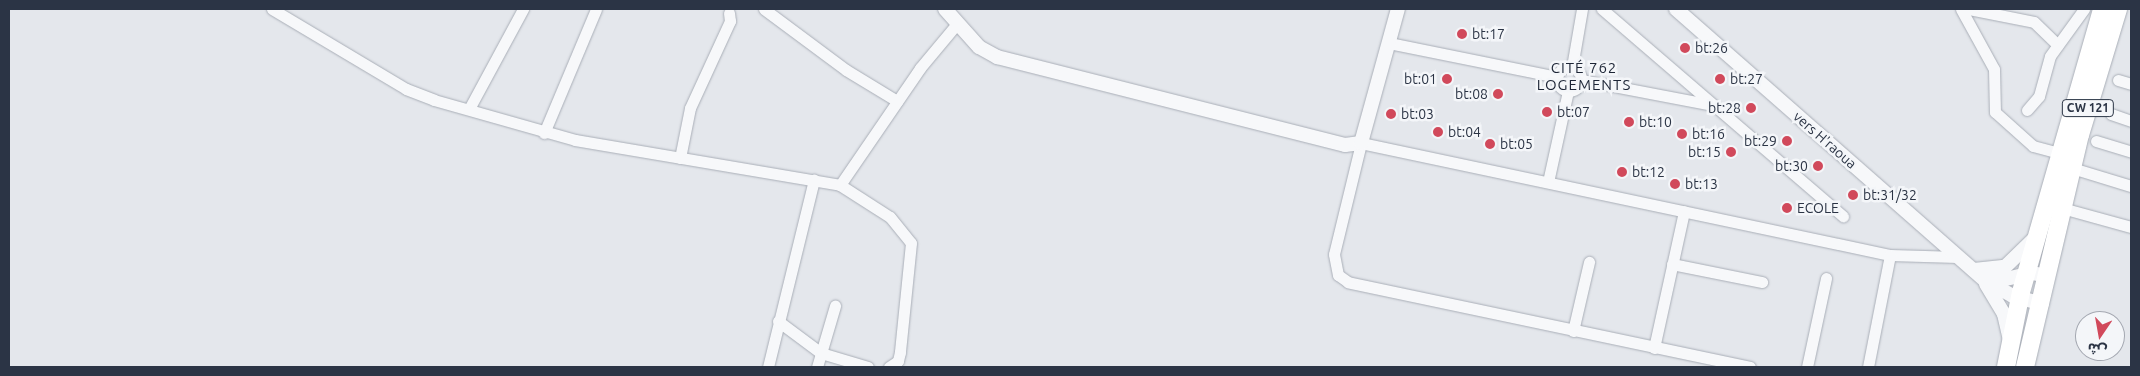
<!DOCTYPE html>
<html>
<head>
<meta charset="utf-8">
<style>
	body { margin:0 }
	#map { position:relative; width:2140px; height:376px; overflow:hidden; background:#e4e7ec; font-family:Ubuntu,"Noto Sans Arabic",sans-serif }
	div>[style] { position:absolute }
	.roads { filter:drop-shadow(0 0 1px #a9aeb7) drop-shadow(0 0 1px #a9aeb7) }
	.minor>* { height:11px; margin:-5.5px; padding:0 5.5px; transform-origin:5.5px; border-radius:5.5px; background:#f7f8fa }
	.minor>.ring { margin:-5.5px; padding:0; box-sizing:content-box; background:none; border:11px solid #f7f8fa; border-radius:50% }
	.tertiary>* { height:14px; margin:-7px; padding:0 7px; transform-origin:7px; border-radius:7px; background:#f7f8fa }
	.trunk>* { height:18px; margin:-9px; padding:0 9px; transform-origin:9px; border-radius:9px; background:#fff }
	.dots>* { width:14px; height:14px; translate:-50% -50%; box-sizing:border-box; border:2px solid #f4f6f9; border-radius:50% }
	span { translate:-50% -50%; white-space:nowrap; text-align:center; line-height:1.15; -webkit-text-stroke:5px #f4f6f9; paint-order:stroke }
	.shield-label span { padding:1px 4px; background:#f4f6f9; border:1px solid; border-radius:4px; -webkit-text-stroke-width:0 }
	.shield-label { font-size:12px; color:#2b3445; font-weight:700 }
	.poi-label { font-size:14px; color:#2b3445 }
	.left { translate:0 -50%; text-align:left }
	.right { translate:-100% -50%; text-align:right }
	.street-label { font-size:14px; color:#2b3445 }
	.neighbourhood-label { font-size:15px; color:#1d2536; letter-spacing:1px }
	.frame { position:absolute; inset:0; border:10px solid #2b3445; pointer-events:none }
	.north { position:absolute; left:2075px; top:311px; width:50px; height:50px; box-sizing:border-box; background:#f4f6f9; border:1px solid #a4a8b1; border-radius:50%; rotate:192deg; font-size:14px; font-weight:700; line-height:20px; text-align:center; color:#2b3445 }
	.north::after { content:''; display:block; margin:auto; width:18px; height:22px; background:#d1495b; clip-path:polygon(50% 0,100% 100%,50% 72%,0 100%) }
</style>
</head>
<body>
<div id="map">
	<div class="roads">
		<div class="minor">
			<div style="left:272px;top:9px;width:156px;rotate:30.8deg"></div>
			<div style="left:406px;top:89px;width:30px;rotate:21deg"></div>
			<div style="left:434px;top:100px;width:147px;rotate:15.8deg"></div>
			<div style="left:575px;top:140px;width:269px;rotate:9.6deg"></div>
			<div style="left:840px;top:185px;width:59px;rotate:32.6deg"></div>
			<div style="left:890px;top:217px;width:33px;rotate:51deg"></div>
			<div style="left:911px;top:243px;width:110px;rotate:95.8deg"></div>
			<div style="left:900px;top:352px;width:9px;rotate:103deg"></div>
			<div style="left:898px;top:361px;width:11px;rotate:146deg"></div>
			<div style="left:764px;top:9px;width:102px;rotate:36.6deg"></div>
			<div style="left:846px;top:70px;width:60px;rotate:31.3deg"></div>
			<div style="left:1602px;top:9px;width:318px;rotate:40.7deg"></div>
			<div style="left:1961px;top:9px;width:68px;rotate:61.2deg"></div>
			<div style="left:1994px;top:69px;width:43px;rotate:88.7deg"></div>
			<div style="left:1995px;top:112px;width:51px;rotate:41.8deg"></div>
			<div style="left:2033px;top:146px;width:30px;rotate:15deg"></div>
			<div style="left:1969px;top:9px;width:66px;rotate:11.3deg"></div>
			<div style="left:2034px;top:22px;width:33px;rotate:44deg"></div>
			<div style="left:1389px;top:43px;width:171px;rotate:11.4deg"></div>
			<div style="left:1572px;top:67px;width:59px;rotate:-80.2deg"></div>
			<div class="ring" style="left:1557px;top:67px;width:13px;height:13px"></div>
			<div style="left:1581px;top:80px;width:133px;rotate:10.8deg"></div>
			<div style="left:2118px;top:80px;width:14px;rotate:17deg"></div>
			<div style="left:469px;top:109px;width:114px;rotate:-61.6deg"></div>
			<div style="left:2027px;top:110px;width:18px;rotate:-49deg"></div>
			<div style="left:2039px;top:96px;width:41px;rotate:-74.6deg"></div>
			<div style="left:2050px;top:56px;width:58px;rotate:-54.1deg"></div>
			<div style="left:2111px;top:114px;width:21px;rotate:19deg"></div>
			<div style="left:544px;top:133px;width:134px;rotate:-67.2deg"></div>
			<div style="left:2096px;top:141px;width:37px;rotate:17deg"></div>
			<div style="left:680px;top:158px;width:51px;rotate:-78.7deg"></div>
			<div style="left:690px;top:108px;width:96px;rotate:-65.3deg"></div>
			<div style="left:730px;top:21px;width:8px;rotate:-97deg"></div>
			<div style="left:2072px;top:168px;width:62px;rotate:17deg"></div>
			<div style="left:1548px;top:182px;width:93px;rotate:-77.6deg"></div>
			<div style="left:840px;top:185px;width:142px;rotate:-55.6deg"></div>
			<div style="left:920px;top:68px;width:56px;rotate:-50.1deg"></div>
			<div style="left:2062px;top:208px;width:72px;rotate:15.4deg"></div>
			<div style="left:1672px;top:264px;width:92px;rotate:11.3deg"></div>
			<div style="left:778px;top:321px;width:54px;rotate:36.7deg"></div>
			<div style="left:821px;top:353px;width:49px;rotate:16.6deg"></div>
			<div style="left:1573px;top:331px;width:71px;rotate:-76.9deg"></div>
			<div style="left:1654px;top:348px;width:140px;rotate:-77.6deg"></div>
			<div style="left:768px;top:367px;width:193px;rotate:-76.2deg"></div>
			<div style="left:817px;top:367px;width:64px;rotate:-73.6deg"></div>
			<div style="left:1750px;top:367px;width:411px;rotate:-168.1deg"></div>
			<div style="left:1348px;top:282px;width:12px;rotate:-145deg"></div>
			<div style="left:1338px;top:275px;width:21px;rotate:-101deg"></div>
			<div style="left:1334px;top:254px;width:114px;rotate:-76.3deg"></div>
			<div style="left:1361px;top:143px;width:541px;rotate:11.95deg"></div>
			<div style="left:1890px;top:255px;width:68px;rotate:1.7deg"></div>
			<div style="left:1807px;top:367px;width:91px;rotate:-77.9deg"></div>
			<div style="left:1868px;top:367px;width:114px;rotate:-78.9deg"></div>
		</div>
		<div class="tertiary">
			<div style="left:945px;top:9px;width:51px;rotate:48.2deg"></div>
			<div style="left:979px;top:47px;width:21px;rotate:29deg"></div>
			<div style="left:997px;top:57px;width:359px;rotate:14.2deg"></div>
			<div style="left:1345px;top:145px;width:16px;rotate:-7deg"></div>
			<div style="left:1361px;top:143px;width:139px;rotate:-74.6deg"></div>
			<div style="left:1676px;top:9px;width:412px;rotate:41.3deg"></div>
			<div style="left:1986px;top:281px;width:31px;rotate:29deg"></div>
			<div style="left:2013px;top:296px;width:30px;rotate:15deg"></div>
			<div style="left:1974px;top:270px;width:31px;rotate:-6deg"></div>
			<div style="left:2005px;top:267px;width:39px;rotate:-44deg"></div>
			<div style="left:1984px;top:275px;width:22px;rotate:10deg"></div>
			<div style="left:2006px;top:279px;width:27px;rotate:-13deg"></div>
			<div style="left:2032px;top:273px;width:16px;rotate:11deg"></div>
			<div style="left:1986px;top:284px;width:35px;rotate:59deg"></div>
			<div style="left:2004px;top:314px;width:26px;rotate:77deg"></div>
		</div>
		<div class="trunk">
			<div style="left:2006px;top:367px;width:76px;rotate:-78.7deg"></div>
			<div style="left:2021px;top:292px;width:294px;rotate:-74deg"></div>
			<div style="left:2025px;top:367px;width:238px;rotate:-76.7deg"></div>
			<div style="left:2080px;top:135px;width:132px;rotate:-73.2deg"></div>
		</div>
	</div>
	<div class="dots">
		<div style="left:1462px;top:34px;background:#d1495b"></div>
		<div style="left:1685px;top:48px;background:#d1495b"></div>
		<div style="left:1447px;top:79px;background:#d1495b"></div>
		<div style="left:1720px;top:79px;background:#d1495b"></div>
		<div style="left:1498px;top:94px;background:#d1495b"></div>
		<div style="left:1751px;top:108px;background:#d1495b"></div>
		<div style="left:1547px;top:112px;background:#d1495b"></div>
		<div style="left:1391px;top:114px;background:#d1495b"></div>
		<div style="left:1629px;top:122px;background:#d1495b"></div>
		<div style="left:1438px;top:132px;background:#d1495b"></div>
		<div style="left:1682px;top:134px;background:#d1495b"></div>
		<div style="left:1787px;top:141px;background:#d1495b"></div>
		<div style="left:1490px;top:144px;background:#d1495b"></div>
		<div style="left:1731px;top:152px;background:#d1495b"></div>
		<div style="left:1818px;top:166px;background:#d1495b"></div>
		<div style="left:1622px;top:172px;background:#d1495b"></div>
		<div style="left:1675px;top:184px;background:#d1495b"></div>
		<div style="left:1853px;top:195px;background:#d1495b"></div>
		<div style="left:1787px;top:208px;background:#d1495b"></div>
	</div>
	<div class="shield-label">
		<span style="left:2088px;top:108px">CW 121</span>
	</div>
	<div class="poi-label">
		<span class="left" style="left:1472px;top:34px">bt:17</span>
		<span class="left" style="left:1695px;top:48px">bt:26</span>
		<span class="right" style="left:1437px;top:79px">bt:01</span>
		<span class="left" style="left:1730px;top:79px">bt:27</span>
		<span class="right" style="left:1488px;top:94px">bt:08</span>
		<span class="right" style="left:1741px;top:108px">bt:28</span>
		<span class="left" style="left:1557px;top:112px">bt:07</span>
		<span class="left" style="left:1401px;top:114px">bt:03</span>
		<span class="left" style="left:1639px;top:122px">bt:10</span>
		<span class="left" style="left:1448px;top:132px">bt:04</span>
		<span class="left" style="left:1692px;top:134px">bt:16</span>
		<span class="right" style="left:1777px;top:141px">bt:29</span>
		<span class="left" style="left:1500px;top:144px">bt:05</span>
		<span class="right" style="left:1721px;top:152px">bt:15</span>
		<span class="right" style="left:1808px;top:166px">bt:30</span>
		<span class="left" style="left:1632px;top:172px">bt:12</span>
		<span class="left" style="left:1685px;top:184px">bt:13</span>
		<span class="left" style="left:1863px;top:195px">bt:31/32</span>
		<span class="left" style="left:1797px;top:208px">ECOLE</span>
	</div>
	<div class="street-label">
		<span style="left:1825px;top:140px;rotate:41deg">vers H'raoua</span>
	</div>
	<div class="neighbourhood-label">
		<span style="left:1584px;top:76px">CITÉ 762<br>LOGEMENTS</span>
	</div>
	<div class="frame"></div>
	<div class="north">ش</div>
</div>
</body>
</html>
